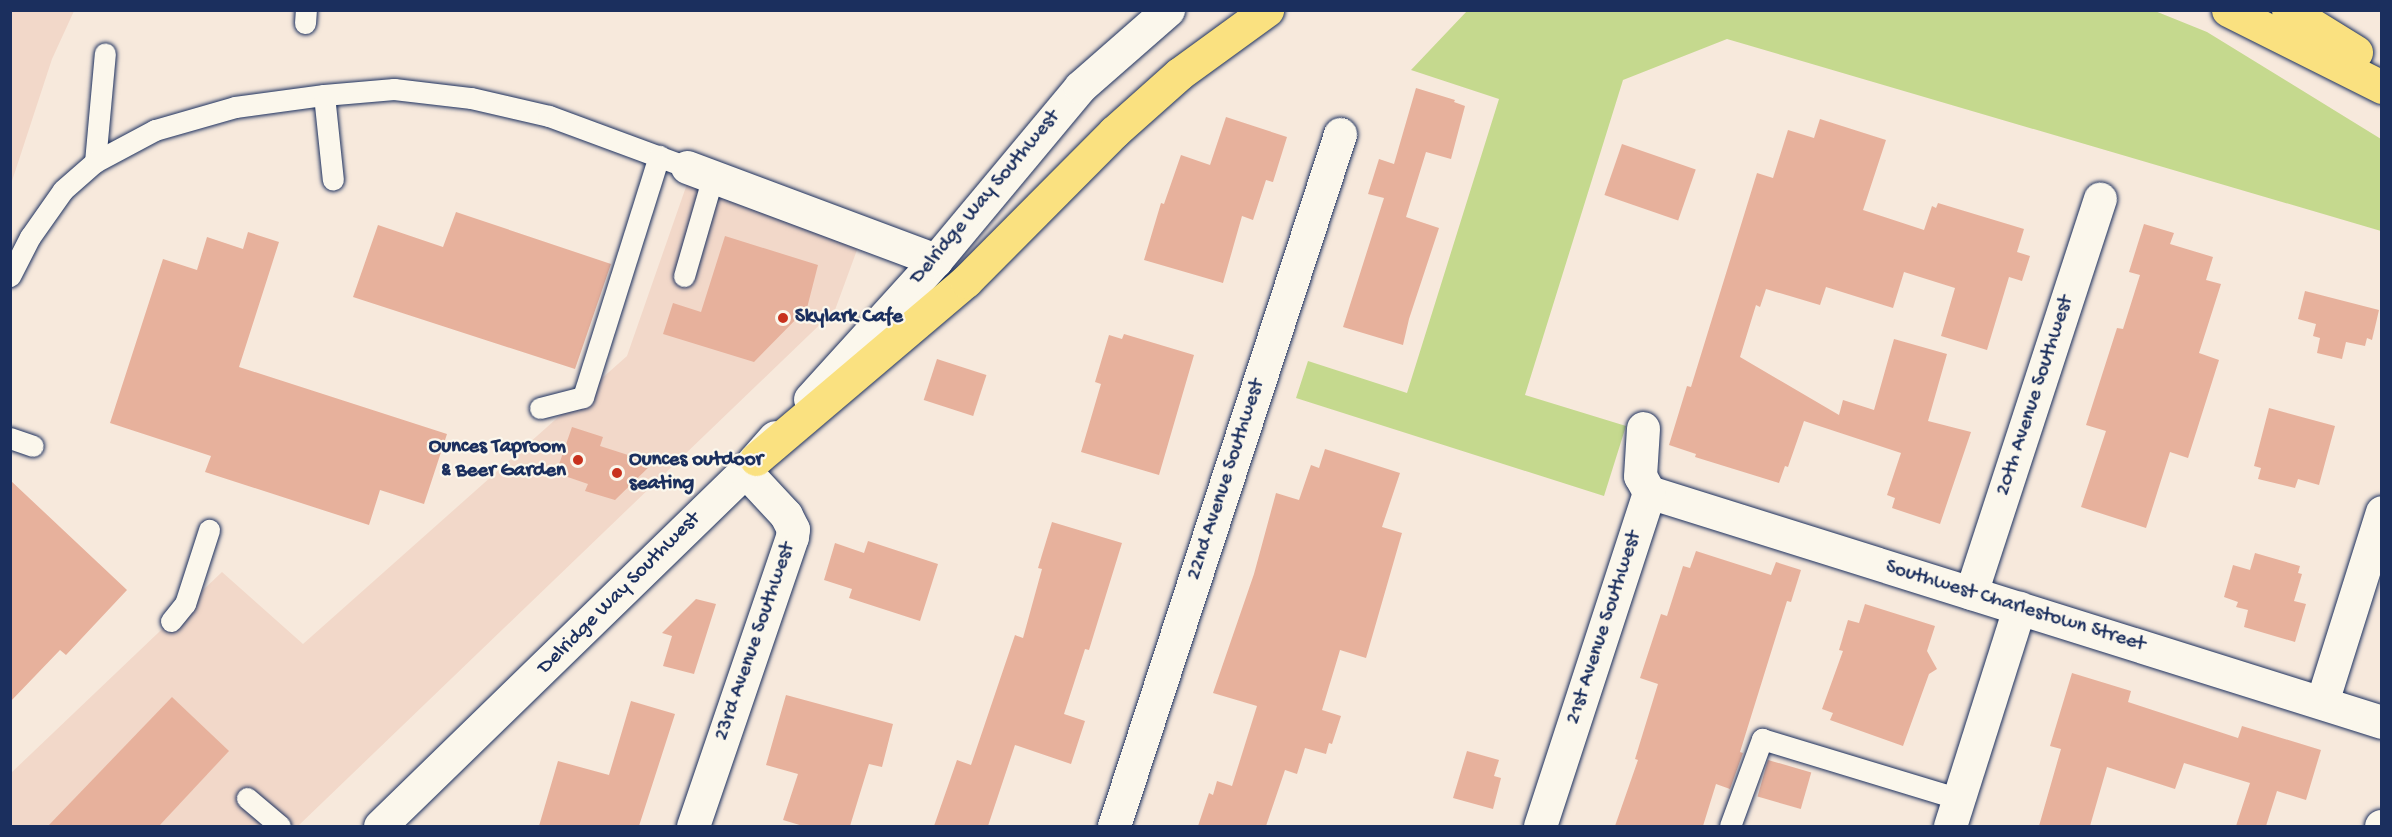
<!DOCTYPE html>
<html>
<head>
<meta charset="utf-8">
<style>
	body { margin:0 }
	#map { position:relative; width:2392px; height:837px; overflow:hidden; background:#f7e9dc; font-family:"Gochi Hand",sans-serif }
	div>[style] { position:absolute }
	.built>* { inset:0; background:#f2d8c9 }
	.green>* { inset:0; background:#c5d98e }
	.building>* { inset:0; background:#e7b19c; transform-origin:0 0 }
	.roads { filter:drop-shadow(0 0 2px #1b2f5e) drop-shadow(0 0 2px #1b2f5e) }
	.service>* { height:21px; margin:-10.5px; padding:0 10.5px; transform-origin:10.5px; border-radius:10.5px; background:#fbf7ec }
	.minor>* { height:33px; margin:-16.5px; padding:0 16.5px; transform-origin:16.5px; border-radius:16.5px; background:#fbf7ec }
	.secondary>* { height:33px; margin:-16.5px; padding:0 16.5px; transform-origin:16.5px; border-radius:16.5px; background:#fbf7ec }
	.motorway>* { height:33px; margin:-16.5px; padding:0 16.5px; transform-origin:16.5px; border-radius:16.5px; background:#fae180 }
	.dots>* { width:16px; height:16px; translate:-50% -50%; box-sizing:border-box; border:3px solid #fbf7ec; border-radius:50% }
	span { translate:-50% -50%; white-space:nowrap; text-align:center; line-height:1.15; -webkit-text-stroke:4.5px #fbf7ec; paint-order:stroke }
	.street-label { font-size:21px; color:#1b2f5e }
	.poi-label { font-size:21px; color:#1b2f5e; font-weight:700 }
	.left { translate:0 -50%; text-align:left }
	.right { translate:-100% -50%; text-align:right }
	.frame { position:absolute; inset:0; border:12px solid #1b2f5e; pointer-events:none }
</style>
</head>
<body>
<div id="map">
	<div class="built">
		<div style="clip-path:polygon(11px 10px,74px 11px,52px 59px,11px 184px)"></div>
		<div style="clip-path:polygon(688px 181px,861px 239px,835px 310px,298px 826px,11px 826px,11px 773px,222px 572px,303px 644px,627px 356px)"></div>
	</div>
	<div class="green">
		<div style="clip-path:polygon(1467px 11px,2155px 11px,2207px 32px,2381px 139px,2381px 231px,1727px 39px,1623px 80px,1525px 395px,1626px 426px,1604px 496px,1296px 398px,1308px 361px,1407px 393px,1499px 99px,1411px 70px)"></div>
	</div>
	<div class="building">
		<div style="clip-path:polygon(1416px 88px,1455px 100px,1454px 102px,1465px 106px,1451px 159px,1426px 152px,1406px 217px,1439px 228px,1409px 319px,1403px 345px,1343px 327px,1384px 198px,1368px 194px,1379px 159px,1394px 164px)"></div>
		<div style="clip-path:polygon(1226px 117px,1287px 137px,1273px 182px,1266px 180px,1253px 220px,1242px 216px,1223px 283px,1144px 260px,1161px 203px,1164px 204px,1181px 155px,1210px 165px)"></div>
		<div style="clip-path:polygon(1820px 119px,1886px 140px,1863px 210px,1924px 230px,1932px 206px,1936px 208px,1938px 203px,2024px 229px,2017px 252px,2030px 256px,2022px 281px,2009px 277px,1987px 350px,1941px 336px,1955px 288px,1904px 272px,1893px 308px,1826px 287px,1820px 305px,1766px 289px,1760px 307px,1756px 305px,1740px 357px,1839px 415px,1843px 400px,1874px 410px,1894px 339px,1947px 354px,1928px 421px,1971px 432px,1940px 524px,1892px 508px,1895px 498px,1887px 495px,1901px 453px,1804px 421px,1788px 467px,1785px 466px,1779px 483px,1695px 457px,1696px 454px,1669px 445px,1687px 386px,1691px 387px,1757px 173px,1773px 178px,1788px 130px,1814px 138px)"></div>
		<div style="left:1622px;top:144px;width:78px;height:54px;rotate:19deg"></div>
		<div style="clip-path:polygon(456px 212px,611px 264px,575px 369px,353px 297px,378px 225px,443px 247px)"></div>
		<div style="clip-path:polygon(2144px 224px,2174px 233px,2170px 244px,2213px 257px,2206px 280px,2221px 284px,2199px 353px,2219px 360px,2188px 458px,2170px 452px,2146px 528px,2081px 507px,2106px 431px,2086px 425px,2117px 328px,2123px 329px,2140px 275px,2129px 272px)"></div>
		<div style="clip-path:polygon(248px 232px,279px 242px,239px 367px,447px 434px,424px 504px,380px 490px,369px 525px,205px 472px,211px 456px,110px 423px,163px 259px,197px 270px,207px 237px,243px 249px)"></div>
		<div style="clip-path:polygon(725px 236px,818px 265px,807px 308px,754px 362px,663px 334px,673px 303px,701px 312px)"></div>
		<div style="clip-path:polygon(2305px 291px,2379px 310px,2372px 340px,2367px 338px,2365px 346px,2346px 342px,2342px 359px,2317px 353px,2320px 338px,2313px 336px,2316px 324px,2298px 319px)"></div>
		<div style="clip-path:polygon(1124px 334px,1194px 355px,1159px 475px,1081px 452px,1101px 384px,1095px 382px,1109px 335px,1122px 339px)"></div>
		<div style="left:937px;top:359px;width:52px;height:43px;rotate:18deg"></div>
		<div style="clip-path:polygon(2269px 408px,2335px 426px,2319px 485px,2298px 479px,2295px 488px,2258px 479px,2261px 468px,2254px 466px)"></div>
		<div style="clip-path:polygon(572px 427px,603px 437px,600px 446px,653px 463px,615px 500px,585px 491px,588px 484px,556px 473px)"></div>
		<div style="clip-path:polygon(1325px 449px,1400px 473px,1382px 527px,1402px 533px,1366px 658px,1340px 650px,1322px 710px,1341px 716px,1332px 744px,1329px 743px,1326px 754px,1305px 748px,1297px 774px,1285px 770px,1266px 826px,1198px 826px,1209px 793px,1213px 795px,1217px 781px,1232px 786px,1257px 706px,1213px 693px,1254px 574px,1276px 493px,1299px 500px,1311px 465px,1319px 468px)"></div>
		<div style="clip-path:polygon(10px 480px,127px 590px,66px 655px,60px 650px,10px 702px)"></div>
		<div style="clip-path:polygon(1052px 522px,1122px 543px,1089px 650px,1085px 649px,1064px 714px,1085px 721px,1071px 764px,1015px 745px,988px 826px,934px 826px,957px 760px,971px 765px,1015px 635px,1023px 638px,1042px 569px,1038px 568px)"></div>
		<div style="clip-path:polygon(868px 541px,938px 564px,920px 621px,849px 598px,852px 589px,824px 580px,835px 543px,864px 553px)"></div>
		<div style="clip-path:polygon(1696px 551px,1771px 575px,1776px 562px,1801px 570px,1791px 602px,1787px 601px,1740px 752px,1743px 753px,1730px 789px,1716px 784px,1703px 826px,1615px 826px,1638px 760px,1635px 759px,1658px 684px,1640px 678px,1661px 614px,1667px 616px,1683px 566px,1690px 568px)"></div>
		<div style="clip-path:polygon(2255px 553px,2300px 566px,2298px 573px,2302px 574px,2294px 601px,2306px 604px,2295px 642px,2244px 627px,2248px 610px,2236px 607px,2238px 602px,2224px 597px,2233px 565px,2250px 570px)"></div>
		<div style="clip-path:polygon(696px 599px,716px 604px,694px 674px,663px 666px,672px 636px,662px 633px)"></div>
		<div style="clip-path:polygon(1865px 604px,1935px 626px,1927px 651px,1937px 669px,1929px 674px,1903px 746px,1830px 720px,1833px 713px,1822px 709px,1843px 651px,1839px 650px,1848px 620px,1859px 623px)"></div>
		<div style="clip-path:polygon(2072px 673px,2131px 691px,2128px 702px,2238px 738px,2242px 726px,2321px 750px,2306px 800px,2277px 791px,2266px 826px,2236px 826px,2250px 783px,2184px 763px,2175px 789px,2107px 767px,2090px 826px,2039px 826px,2061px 749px,2050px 746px)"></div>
		<div style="clip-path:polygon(786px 695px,893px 724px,882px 767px,869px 764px,850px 826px,803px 826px,783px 820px,798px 774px,766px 765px)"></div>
		<div style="clip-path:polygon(172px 697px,229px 751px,159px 826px,48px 826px)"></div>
		<div style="clip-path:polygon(631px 701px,675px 714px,639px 826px,539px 826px,558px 761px,609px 775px)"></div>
		<div style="clip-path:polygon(1467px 751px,1499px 760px,1494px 776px,1501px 778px,1493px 809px,1453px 798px)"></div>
		<div style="left:1768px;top:760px;width:45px;height:38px;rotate:16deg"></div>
	</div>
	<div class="roads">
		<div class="service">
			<div style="left:305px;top:23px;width:13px;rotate:-86deg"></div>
			<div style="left:324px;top:95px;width:85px;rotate:84deg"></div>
			<div style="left:95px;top:162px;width:109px;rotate:-84.8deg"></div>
			<div style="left:10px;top:276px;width:44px;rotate:-62.9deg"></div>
			<div style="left:30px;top:237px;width:57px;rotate:-54.9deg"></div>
			<div style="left:63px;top:190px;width:43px;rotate:-41.2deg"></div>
			<div style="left:95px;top:162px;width:68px;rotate:-28.1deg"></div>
			<div style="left:155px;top:130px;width:83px;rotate:-16deg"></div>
			<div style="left:235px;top:107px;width:90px;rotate:-7.7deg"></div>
			<div style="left:324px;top:95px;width:70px;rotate:-4.9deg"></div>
			<div style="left:394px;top:89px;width:78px;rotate:6.7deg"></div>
			<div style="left:471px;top:98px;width:80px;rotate:13deg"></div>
			<div style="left:549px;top:116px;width:147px;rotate:20.3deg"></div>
			<div style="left:684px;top:276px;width:104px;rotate:-73.8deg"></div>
			<div style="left:540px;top:408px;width:44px;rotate:-14.3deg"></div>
			<div style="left:583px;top:397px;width:253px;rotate:-72.5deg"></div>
			<div style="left:10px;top:438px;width:24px;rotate:19deg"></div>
			<div style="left:171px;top:621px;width:22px;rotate:-51deg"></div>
			<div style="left:185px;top:604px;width:78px;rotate:-72deg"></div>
			<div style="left:247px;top:798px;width:43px;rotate:40.3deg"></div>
			<div style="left:1730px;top:826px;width:93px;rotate:-69.8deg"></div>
			<div style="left:1762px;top:739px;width:206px;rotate:16.9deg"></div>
		</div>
		<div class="minor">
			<div style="left:687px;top:167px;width:266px;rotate:20.5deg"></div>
			<div style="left:1649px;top:492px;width:768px;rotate:17.42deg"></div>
			<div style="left:1971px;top:593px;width:415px;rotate:-71.9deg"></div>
			<div style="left:2322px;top:702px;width:199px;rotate:-72.5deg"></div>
			<div style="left:693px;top:826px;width:305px;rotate:-71.1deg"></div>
			<div style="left:792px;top:537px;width:8px;rotate:-83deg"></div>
			<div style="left:793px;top:529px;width:16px;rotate:-117deg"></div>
			<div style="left:786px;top:515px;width:60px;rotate:-133deg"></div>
			<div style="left:1114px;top:826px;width:728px;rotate:-71.91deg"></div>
			<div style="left:1540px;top:826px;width:351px;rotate:-71.9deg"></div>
			<div style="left:1649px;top:492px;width:18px;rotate:-119deg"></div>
			<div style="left:1640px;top:476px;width:48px;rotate:-86.4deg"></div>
			<div style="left:1950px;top:826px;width:229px;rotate:-72.4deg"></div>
			<div style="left:2381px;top:826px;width:1px"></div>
		</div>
		<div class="secondary">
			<div style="left:810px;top:399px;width:188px;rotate:-47.8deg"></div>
			<div style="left:936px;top:260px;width:225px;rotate:-50.2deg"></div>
			<div style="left:1080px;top:87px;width:117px;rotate:-41.2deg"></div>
			<div style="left:380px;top:826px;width:509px;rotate:-44.2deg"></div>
			<div style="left:745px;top:471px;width:45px;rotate:-48.6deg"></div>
		</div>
		<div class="motorway">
			<div style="left:2228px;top:10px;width:172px;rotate:26.6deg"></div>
			<div style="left:2288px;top:10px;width:80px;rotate:31.7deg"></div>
			<div style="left:756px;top:459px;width:275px;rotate:-40.3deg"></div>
			<div style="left:966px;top:281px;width:210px;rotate:-45.2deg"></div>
			<div style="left:1114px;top:132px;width:87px;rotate:-41.7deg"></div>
			<div style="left:1179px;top:74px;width:109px;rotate:-36deg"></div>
		</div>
	</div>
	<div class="dots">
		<div style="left:783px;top:318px;background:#c8321e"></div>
		<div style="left:578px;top:460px;background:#c8321e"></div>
		<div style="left:617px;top:473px;background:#c8321e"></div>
	</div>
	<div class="street-label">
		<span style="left:986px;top:198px;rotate:-50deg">Delridge Way Southwest</span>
		<span style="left:2036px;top:396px;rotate:-72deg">20th Avenue Southwest</span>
		<span style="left:1227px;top:480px;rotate:-72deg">22nd Avenue Southwest</span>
		<span style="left:620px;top:594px;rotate:-45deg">Delridge Way Southwest</span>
		<span style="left:2015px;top:607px;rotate:17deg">Southwest Charlestown Street</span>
		<span style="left:1605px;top:628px;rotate:-72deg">21st Avenue Southwest</span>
		<span style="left:756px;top:642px;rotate:-71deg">23rd Avenue Southwest</span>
	</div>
	<div class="poi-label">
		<span class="left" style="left:795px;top:318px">Skylark Cafe</span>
		<span class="right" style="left:566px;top:460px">Ounces Taproom<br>&amp; Beer Garden</span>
		<span class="left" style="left:629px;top:473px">Ounces outdoor<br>seating</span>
	</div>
	<div class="frame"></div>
</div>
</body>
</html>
